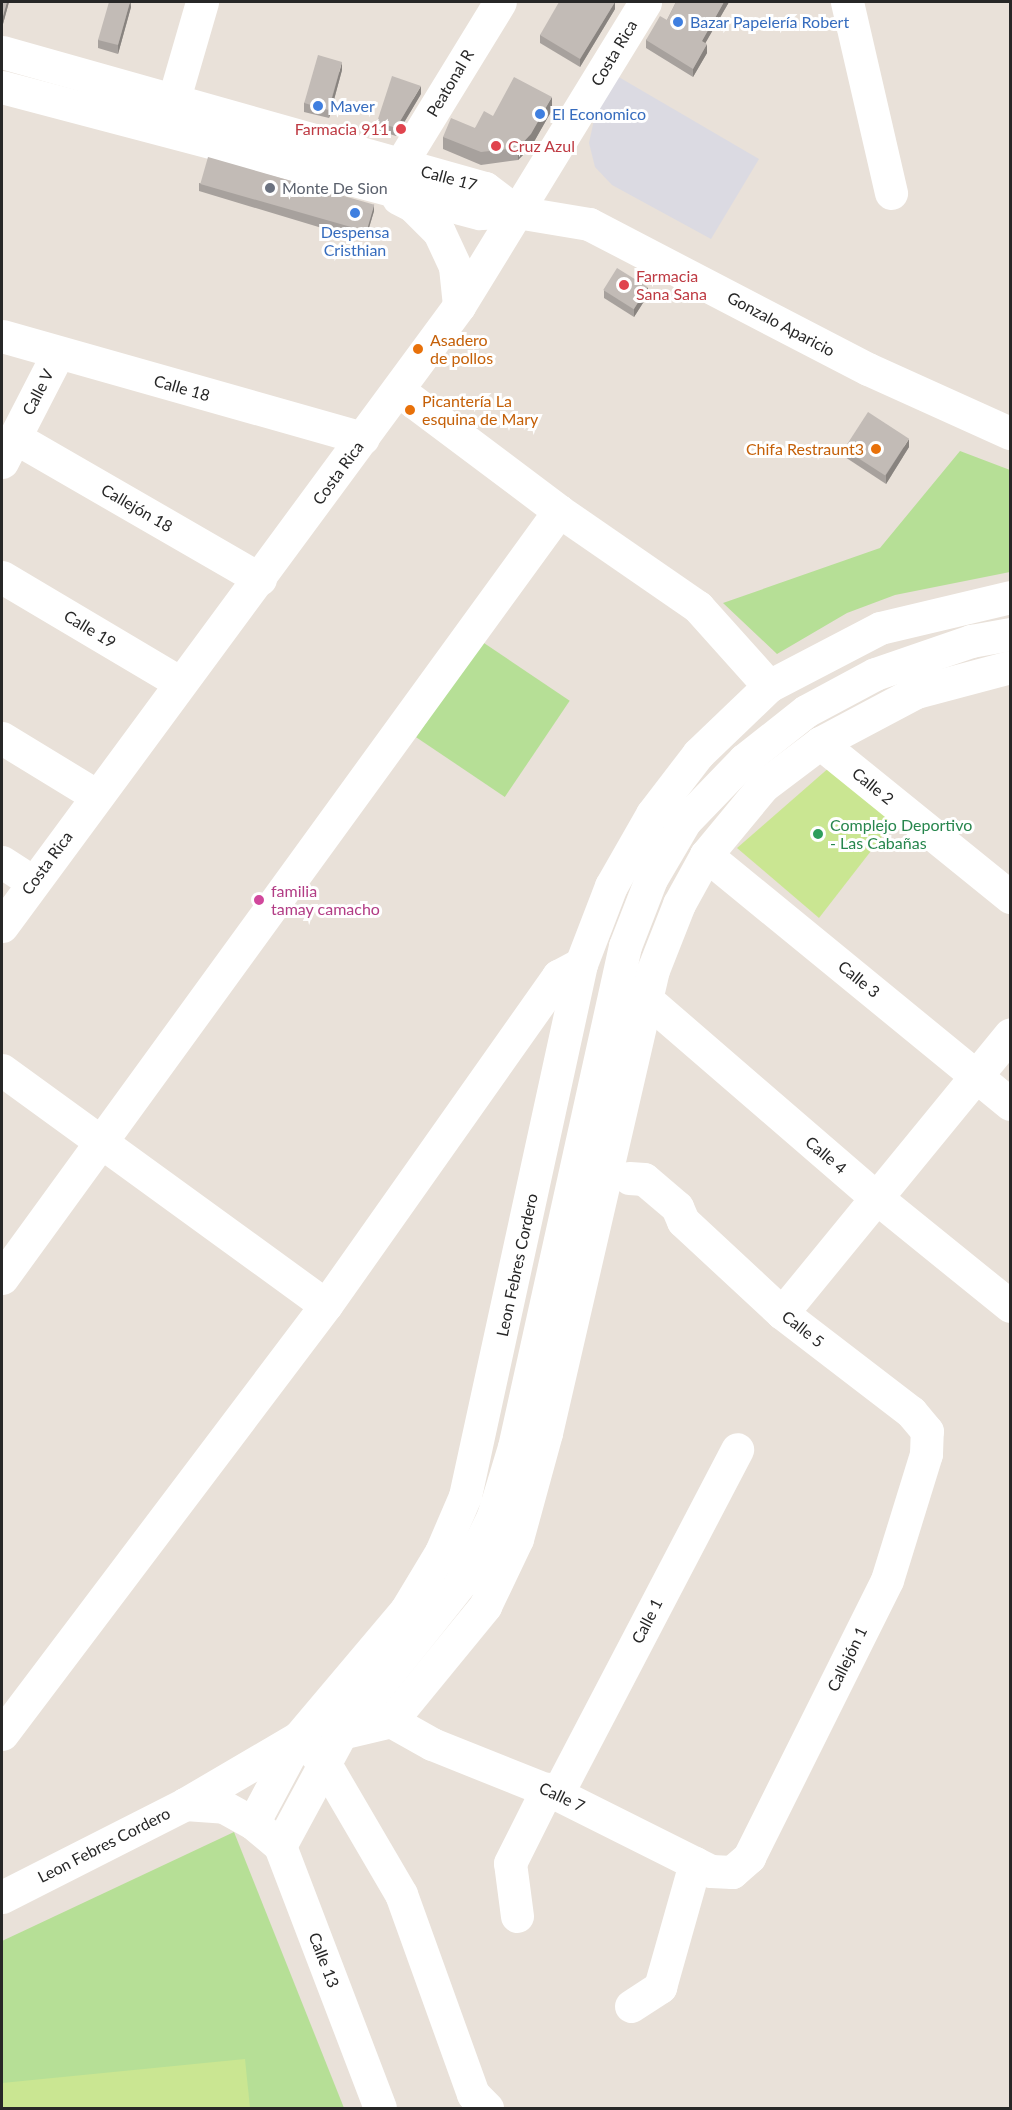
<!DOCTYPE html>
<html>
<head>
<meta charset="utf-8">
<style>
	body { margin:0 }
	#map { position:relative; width:1012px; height:2110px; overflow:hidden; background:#e9e1d9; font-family:Lato,sans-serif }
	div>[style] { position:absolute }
	.industrial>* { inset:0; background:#dbdae2 }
	.green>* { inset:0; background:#b6df96; transform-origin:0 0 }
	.pitch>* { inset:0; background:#cae692 }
	.minor>* { height:33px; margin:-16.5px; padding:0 16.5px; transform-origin:16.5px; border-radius:16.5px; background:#fff }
	.wall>* { inset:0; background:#a7a19d }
	.shaded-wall>* { inset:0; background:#88837f }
	.building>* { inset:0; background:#c2bbb6; transform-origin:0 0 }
	.dots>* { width:16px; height:16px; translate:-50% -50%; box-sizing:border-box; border:3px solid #fff; border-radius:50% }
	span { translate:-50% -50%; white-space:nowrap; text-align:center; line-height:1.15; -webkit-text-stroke:6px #fff; paint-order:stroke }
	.shop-label { font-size:16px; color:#366cbe }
	.left { translate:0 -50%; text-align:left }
	.street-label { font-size:16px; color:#272727 }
	.health-label { font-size:16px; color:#be3a42 }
	.right { translate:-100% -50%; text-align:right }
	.worship-label { font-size:16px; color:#5b616d }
	.food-label { font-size:16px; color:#c56008 }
	.leisure-label { font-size:16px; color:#27864d }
	.hotel-label { font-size:16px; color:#b23c85 }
	.frame { position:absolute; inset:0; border:3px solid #272727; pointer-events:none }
</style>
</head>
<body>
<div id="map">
	<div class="industrial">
		<div style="clip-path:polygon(617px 76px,759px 159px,711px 239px,612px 185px,595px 167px,589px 143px,595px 115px)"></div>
	</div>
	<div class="green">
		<div style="clip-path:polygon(960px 451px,1010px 470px,1010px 572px,895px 595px,847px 613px,777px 654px,723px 603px,880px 548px)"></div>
		<div style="left:481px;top:641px;width:107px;height:116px;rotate:34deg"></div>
		<div style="clip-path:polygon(234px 1832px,344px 2108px,2px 2108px,2px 1941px)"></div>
	</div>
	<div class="pitch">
		<div style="clip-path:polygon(831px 766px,895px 820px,819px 918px,737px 848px)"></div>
		<div style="clip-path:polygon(245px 2059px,250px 2108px,2px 2108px,2px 2083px)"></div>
	</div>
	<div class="minor">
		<div style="left:847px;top:2px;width:196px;rotate:77deg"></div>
		<div style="left:2px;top:52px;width:502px;rotate:15.73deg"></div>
		<div style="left:485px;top:188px;width:40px;rotate:37deg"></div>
		<div style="left:2px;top:87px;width:494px;rotate:14.8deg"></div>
		<div style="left:480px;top:213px;width:37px;rotate:-2deg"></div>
		<div style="left:517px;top:212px;width:73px;rotate:9.5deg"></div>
		<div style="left:589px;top:224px;width:314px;rotate:27.5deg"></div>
		<div style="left:868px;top:369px;width:156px;rotate:24.3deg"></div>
		<div style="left:173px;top:102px;width:104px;rotate:-73.8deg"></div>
		<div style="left:400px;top:165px;width:191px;rotate:-58.5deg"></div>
		<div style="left:398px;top:198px;width:16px;rotate:27deg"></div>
		<div style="left:412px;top:205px;width:38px;rotate:45deg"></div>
		<div style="left:439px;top:232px;width:38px;rotate:65deg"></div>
		<div style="left:455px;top:267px;width:39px;rotate:84deg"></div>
		<div style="left:2px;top:336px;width:375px;rotate:15.8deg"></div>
		<div style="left:398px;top:390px;width:201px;rotate:36.9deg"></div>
		<div style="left:559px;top:511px;width:169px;rotate:34.6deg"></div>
		<div style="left:698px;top:607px;width:106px;rotate:48.1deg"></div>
		<div style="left:14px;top:437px;width:284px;rotate:30deg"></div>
		<div style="left:2px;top:462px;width:123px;rotate:-62.8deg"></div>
		<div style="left:2px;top:577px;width:206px;rotate:30.7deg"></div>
		<div style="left:2px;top:738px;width:111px;rotate:31.4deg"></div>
		<div style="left:820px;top:743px;width:245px;rotate:39deg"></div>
		<div style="left:706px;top:855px;width:393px;rotate:39.3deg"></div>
		<div style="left:2px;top:862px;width:37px;rotate:33deg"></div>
		<div style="left:2px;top:926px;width:770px;rotate:-53.61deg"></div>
		<div style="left:459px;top:306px;width:356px;rotate:-58.5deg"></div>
		<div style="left:646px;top:999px;width:306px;rotate:40.8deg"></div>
		<div style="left:878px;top:1199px;width:170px;rotate:39deg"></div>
		<div style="left:2px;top:1070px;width:400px;rotate:36deg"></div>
		<div style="left:2px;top:1278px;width:948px;rotate:-54.01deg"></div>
		<div style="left:782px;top:1313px;width:360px;rotate:-50.7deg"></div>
		<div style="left:391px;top:1721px;width:47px;rotate:29.3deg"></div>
		<div style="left:432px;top:1744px;width:135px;rotate:21.8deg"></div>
		<div style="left:557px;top:1794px;width:172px;rotate:26.6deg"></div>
		<div style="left:711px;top:1871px;width:21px;rotate:3deg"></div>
		<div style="left:732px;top:1872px;width:23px;rotate:-41deg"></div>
		<div style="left:749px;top:1857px;width:309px;rotate:-63.5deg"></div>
		<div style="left:887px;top:1580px;width:132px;rotate:-72.8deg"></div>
		<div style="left:926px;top:1454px;width:23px;rotate:-88deg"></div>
		<div style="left:927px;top:1431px;width:25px;rotate:-130deg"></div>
		<div style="left:911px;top:1412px;width:163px;rotate:-142.5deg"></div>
		<div style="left:782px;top:1313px;width:135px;rotate:-137.1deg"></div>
		<div style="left:683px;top:1221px;width:15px;rotate:-113deg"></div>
		<div style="left:677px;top:1207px;width:43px;rotate:-139.7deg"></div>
		<div style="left:644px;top:1179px;width:15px;rotate:-176deg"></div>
		<div style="left:341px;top:1733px;width:51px;rotate:-13.5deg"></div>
		<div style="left:391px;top:1721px;width:149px;rotate:-50.7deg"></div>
		<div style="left:485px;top:1606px;width:74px;rotate:-64.5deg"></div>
		<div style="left:517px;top:1539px;width:110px;rotate:-74.7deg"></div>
		<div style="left:546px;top:1433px;width:475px;rotate:-77deg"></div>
		<div style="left:653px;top:970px;width:71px;rotate:-68.5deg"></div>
		<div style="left:679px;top:904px;width:56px;rotate:-61.1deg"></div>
		<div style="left:706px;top:855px;width:89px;rotate:-50.4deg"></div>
		<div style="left:763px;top:786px;width:71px;rotate:-37deg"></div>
		<div style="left:820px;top:743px;width:109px;rotate:-28deg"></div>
		<div style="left:916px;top:692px;width:97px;rotate:-14.9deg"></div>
		<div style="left:2px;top:1734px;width:538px;rotate:-52.94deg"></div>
		<div style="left:326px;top:1305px;width:403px;rotate:-54.8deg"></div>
		<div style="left:558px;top:976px;width:26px;rotate:-28deg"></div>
		<div style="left:557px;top:1794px;width:389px;rotate:-62.4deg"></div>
		<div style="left:185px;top:1804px;width:132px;rotate:-30.4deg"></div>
		<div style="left:299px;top:1737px;width:37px;rotate:46deg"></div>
		<div style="left:325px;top:1764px;width:151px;rotate:59.7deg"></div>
		<div style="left:401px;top:1894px;width:213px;rotate:70.2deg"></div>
		<div style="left:473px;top:2094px;width:20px;rotate:45deg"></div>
		<div style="left:253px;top:1823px;width:98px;rotate:-61.9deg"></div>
		<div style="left:299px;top:1737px;width:166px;rotate:-49.9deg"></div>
		<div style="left:406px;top:1610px;width:68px;rotate:-58.9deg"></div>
		<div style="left:441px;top:1552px;width:61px;rotate:-66.8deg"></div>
		<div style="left:465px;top:1496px;width:544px;rotate:-77.7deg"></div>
		<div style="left:581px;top:964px;width:84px;rotate:-69deg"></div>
		<div style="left:611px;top:886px;width:83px;rotate:-60.3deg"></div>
		<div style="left:652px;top:814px;width:76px;rotate:-52.5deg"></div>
		<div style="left:698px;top:754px;width:98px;rotate:-43.8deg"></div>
		<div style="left:769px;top:686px;width:125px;rotate:-27.6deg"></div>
		<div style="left:880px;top:628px;width:134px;rotate:-13.4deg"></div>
		<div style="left:280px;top:1846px;width:128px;rotate:-61.6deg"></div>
		<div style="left:341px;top:1733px;width:193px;rotate:-51.5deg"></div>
		<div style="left:461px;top:1582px;width:73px;rotate:-64.1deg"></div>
		<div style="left:493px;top:1516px;width:72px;rotate:-73.1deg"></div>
		<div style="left:514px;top:1447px;width:513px;rotate:-77.51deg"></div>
		<div style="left:625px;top:946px;width:72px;rotate:-68.8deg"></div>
		<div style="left:651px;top:879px;width:67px;rotate:-59.6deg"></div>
		<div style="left:685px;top:821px;width:85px;rotate:-46deg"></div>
		<div style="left:744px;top:760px;width:79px;rotate:-38.3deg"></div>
		<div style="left:806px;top:711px;width:78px;rotate:-28.2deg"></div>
		<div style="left:875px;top:674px;width:102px;rotate:-19deg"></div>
		<div style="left:971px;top:641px;width:40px;rotate:-10deg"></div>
		<div style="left:2px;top:1897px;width:205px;rotate:-26.9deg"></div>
		<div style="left:185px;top:1804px;width:39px;rotate:4deg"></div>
		<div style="left:224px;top:1807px;width:33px;rotate:29deg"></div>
		<div style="left:253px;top:1823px;width:35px;rotate:40deg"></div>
		<div style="left:280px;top:1846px;width:280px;rotate:69.1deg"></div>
		<div style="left:517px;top:1916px;width:53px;rotate:-97.5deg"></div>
		<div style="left:510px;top:1863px;width:83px;rotate:-63.4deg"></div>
		<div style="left:631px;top:2006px;width:35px;rotate:-33deg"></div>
		<div style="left:660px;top:1987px;width:129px;rotate:-74.2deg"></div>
	</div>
	<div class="wall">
		<div style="clip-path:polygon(2px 2px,9px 2px,3px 24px,2px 24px)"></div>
		<div style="clip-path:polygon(131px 2px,131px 7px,118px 54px,98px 48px,98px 40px)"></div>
		<div style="clip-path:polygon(615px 2px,615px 9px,580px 67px,540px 43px,540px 35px)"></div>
		<div style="clip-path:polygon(676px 2px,729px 2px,705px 43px,707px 53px,693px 77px,646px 48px,646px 40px,667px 20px)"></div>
		<div style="clip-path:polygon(342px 70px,329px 118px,304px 112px,304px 103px)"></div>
		<div style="clip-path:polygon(421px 94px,396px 136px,377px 130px,377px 122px)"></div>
		<div style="clip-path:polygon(552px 110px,531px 147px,518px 160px,481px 165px,443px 149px,443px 137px,475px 128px,493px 116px)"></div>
		<div style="clip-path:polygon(199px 183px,374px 211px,365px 241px,199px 191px)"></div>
		<div style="clip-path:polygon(604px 290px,648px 295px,634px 317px,604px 298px)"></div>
		<div style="clip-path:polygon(909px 447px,886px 484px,845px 457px,845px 449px)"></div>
	</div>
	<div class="shaded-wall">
		<div style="clip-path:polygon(7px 2px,9px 2px,3px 24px,3px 16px)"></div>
		<div style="clip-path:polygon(130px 2px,131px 7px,118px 54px,118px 45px)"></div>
		<div style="clip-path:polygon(615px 2px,615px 9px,580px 67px,580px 59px)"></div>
		<div style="clip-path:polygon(724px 2px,729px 2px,702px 49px,702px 41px)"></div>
		<div style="clip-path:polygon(707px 44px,707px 53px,693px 77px,693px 69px)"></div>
		<div style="clip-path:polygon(342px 62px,342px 70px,329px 118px,329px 110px)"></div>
		<div style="clip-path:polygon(421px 86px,421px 94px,396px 136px,396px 128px)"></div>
		<div style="clip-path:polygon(552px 97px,552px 110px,531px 147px,518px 160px,518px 148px)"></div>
		<div style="clip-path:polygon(374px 204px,374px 211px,365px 241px,365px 234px)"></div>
		<div style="clip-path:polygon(648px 287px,648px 295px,634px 317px,634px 309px)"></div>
		<div style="clip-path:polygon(909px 439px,909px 447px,886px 484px,886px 475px)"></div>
	</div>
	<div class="building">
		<div style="clip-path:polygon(2px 2px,7px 2px,3px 16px,2px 15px)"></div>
		<div style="clip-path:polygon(109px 2px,130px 2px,118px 45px,98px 40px)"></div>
		<div style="clip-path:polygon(559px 2px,615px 2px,580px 59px,540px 35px)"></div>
		<div style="clip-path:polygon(676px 2px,724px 2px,702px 41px,707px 44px,693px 69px,646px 40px,660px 16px,667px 20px)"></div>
		<div style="left:318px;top:55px;width:25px;height:50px;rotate:16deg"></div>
		<div style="clip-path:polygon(392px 76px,421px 86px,396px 128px,377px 122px)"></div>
		<div style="clip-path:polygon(514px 77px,552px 97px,531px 134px,518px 148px,481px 152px,443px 137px,451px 118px,475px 128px,484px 111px,493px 116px)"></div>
		<div style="left:208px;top:157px;width:173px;height:28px;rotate:16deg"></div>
		<div style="left:617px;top:268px;width:36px;height:26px;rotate:32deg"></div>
		<div style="left:868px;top:412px;width:49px;height:44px;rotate:33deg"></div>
	</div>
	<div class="dots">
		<div style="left:678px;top:22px;background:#3f7fe0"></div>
		<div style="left:318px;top:106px;background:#3f7fe0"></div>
		<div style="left:540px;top:114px;background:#3f7fe0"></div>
		<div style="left:401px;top:129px;background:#e0444e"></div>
		<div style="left:496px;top:146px;background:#e0444e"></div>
		<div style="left:270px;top:188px;background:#6b7280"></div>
		<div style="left:355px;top:213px;background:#3f7fe0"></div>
		<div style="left:624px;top:285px;background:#e0444e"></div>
		<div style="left:418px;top:349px;background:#e8710a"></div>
		<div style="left:410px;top:410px;background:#e8710a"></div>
		<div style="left:876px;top:449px;background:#e8710a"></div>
		<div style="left:818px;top:834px;background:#2e9e5b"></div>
		<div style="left:259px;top:900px;background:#d1479c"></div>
	</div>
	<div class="shop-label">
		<span class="left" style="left:690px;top:22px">Bazar Papelería Robert</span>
		<span class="left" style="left:330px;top:106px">Maver</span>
		<span class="left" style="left:552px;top:114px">El Economico</span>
		<span style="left:355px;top:241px">Despensa<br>Cristhian</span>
	</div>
	<div class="street-label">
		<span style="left:614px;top:53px;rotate:-59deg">Costa Rica</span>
		<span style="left:450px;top:83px;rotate:-59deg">Peatonal R</span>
		<span style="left:449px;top:178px;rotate:15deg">Calle 17</span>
		<span style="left:781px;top:324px;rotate:28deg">Gonzalo Aparicio</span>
		<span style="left:182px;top:388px;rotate:16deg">Calle 18</span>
		<span style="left:38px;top:392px;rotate:-63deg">Calle V</span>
		<span style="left:338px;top:473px;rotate:-54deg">Costa Rica</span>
		<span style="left:137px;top:508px;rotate:30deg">Callejón 18</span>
		<span style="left:90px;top:629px;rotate:31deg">Calle 19</span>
		<span style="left:873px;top:786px;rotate:39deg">Calle 2</span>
		<span style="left:47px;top:863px;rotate:-54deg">Costa Rica</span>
		<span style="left:859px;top:979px;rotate:39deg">Calle 3</span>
		<span style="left:826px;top:1155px;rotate:40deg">Calle 4</span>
		<span style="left:517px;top:1265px;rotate:-78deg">Leon Febres Cordero</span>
		<span style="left:803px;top:1329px;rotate:38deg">Calle 5</span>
		<span style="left:647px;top:1621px;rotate:-63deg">Calle 1</span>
		<span style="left:847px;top:1659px;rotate:-64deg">Callejón 1</span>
		<span style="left:562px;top:1797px;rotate:25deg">Calle 7</span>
		<span style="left:104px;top:1845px;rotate:-27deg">Leon Febres Cordero</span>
		<span style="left:324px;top:1960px;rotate:69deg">Calle 13</span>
	</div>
	<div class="health-label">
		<span class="right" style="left:389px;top:129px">Farmacia 911</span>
		<span class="left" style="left:508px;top:146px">Cruz Azul</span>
		<span class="left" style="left:636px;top:285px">Farmacia<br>Sana Sana</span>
	</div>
	<div class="worship-label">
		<span class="left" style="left:282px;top:188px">Monte De Sion</span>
	</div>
	<div class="food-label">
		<span class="left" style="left:430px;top:349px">Asadero<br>de pollos</span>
		<span class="left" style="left:422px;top:410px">Picantería La<br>esquina de Mary</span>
		<span class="right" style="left:864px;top:449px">Chifa Restraunt3</span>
	</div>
	<div class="leisure-label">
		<span class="left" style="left:830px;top:834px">Complejo Deportivo<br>- Las Cabañas</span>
	</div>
	<div class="hotel-label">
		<span class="left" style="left:271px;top:900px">familia<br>tamay camacho</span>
	</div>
	<div class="frame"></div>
</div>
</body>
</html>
